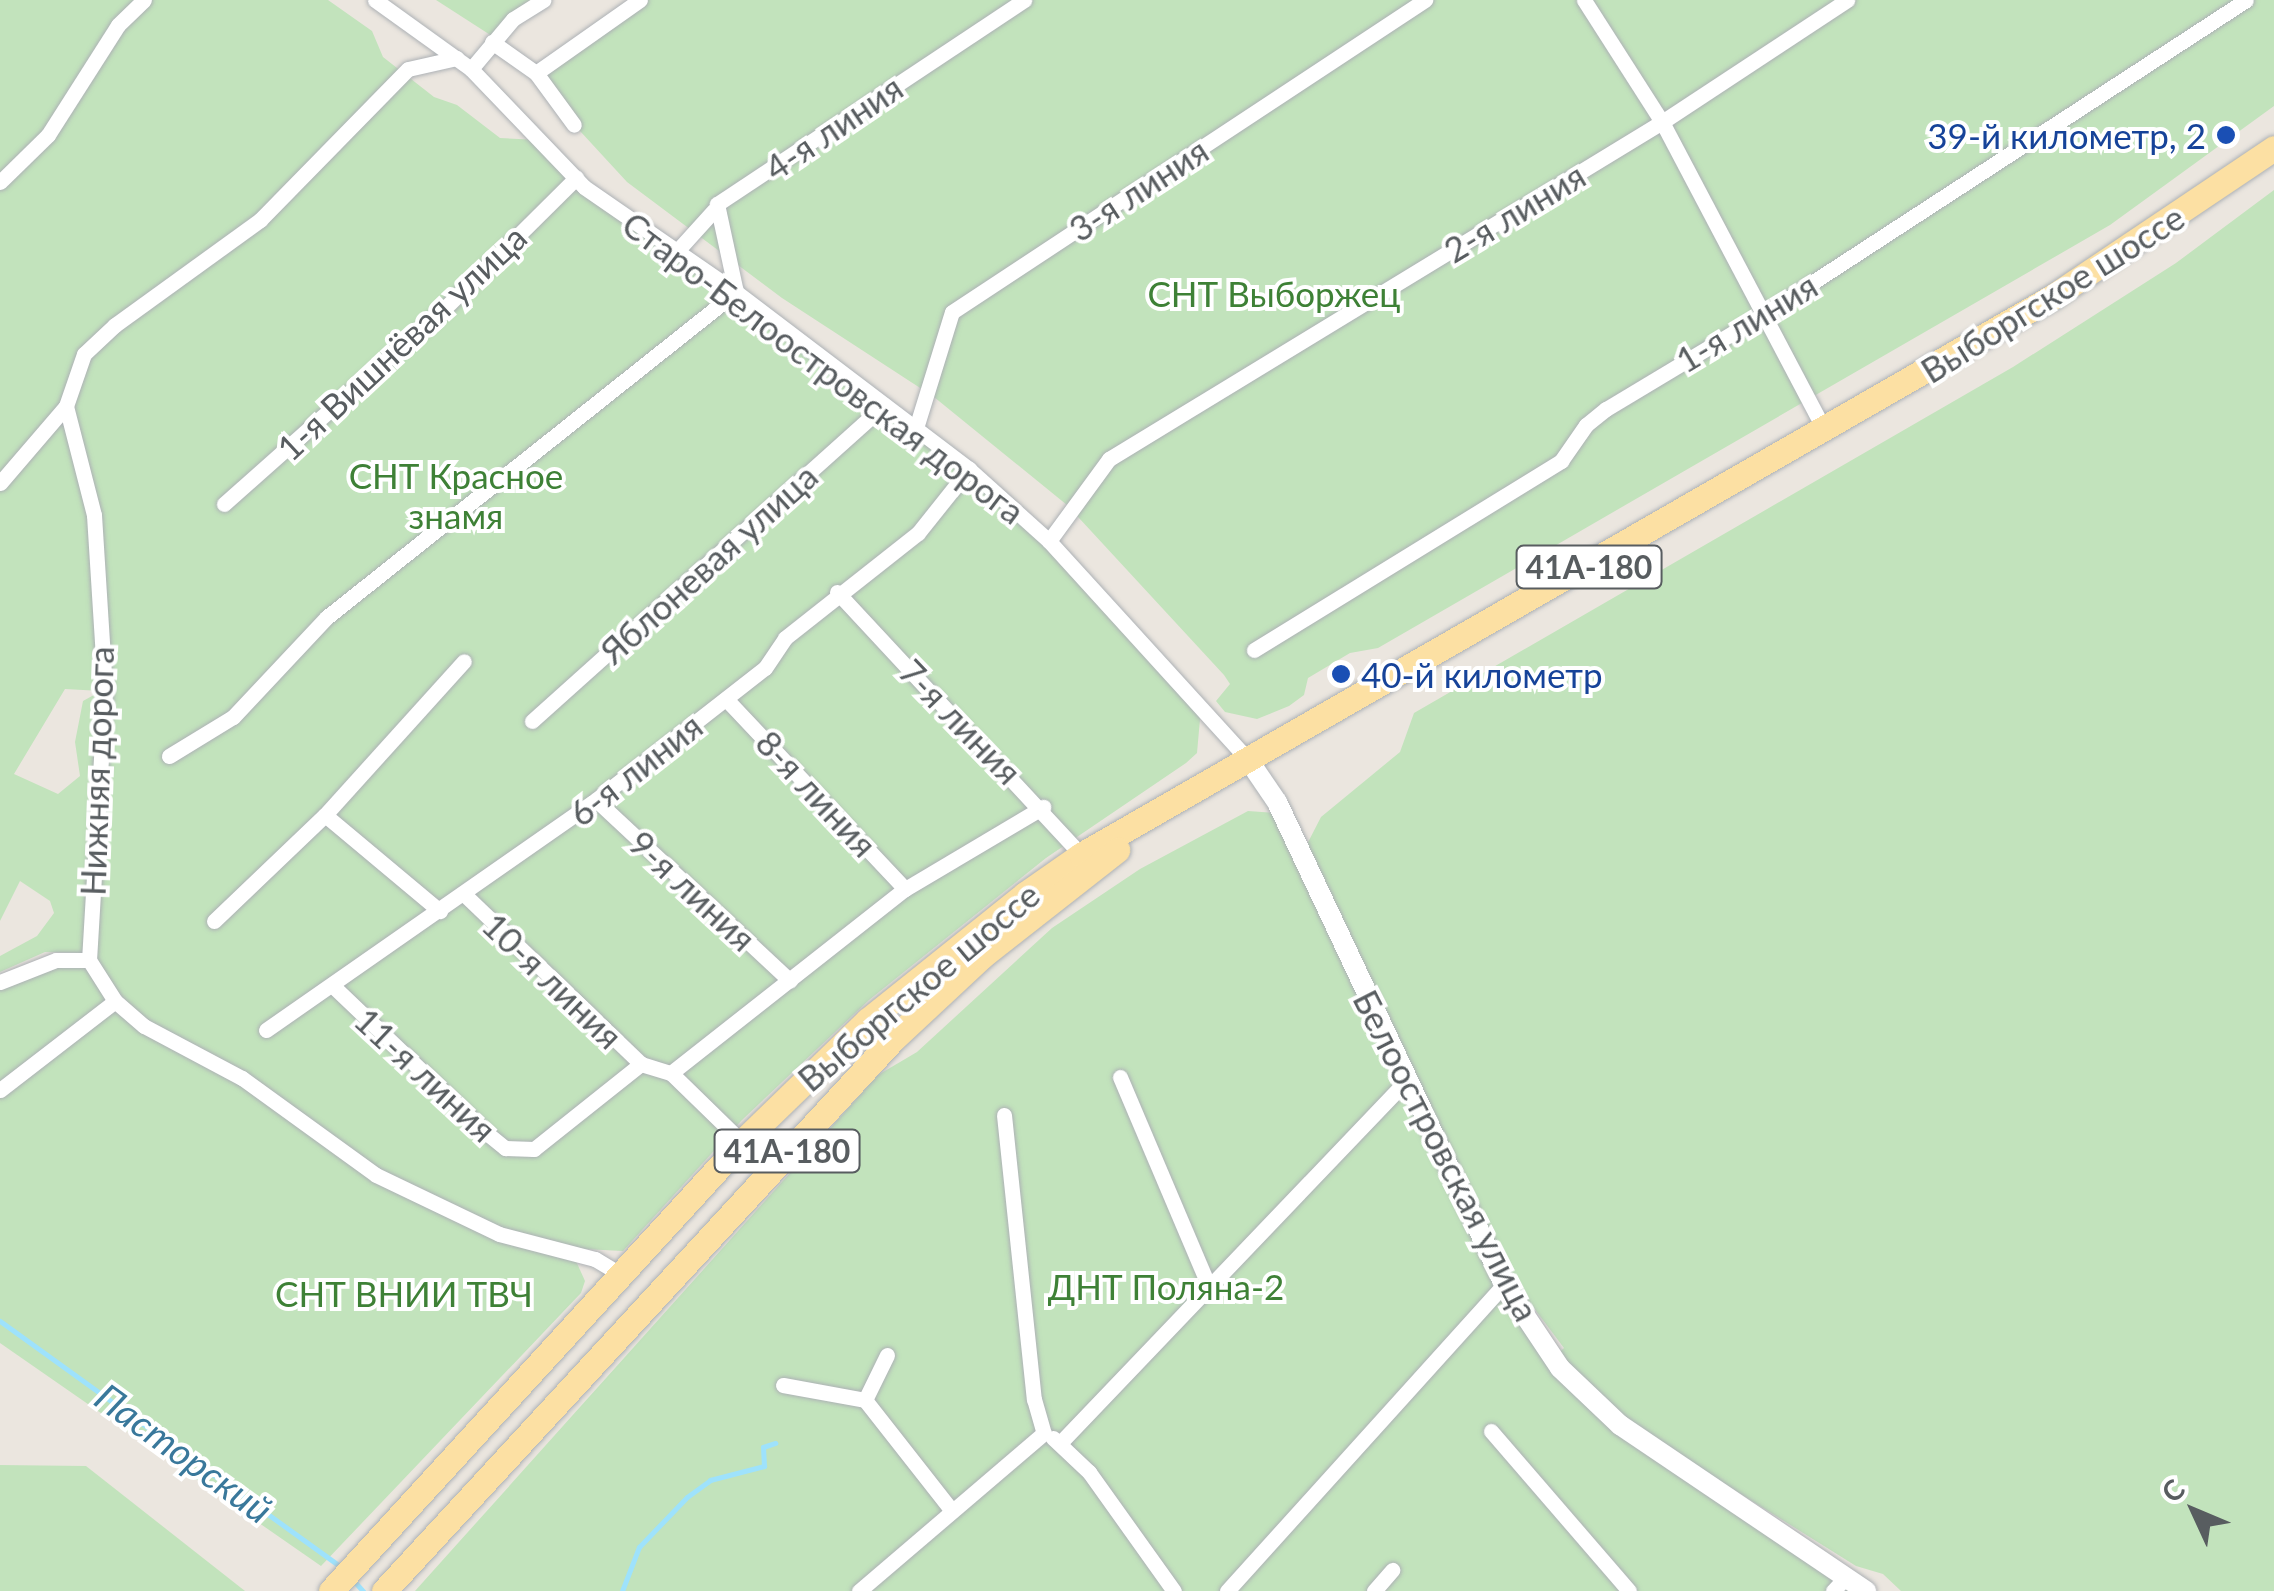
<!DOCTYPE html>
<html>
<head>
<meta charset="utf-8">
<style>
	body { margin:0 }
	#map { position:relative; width:2274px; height:1591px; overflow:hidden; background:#ebe6df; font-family:Lato,sans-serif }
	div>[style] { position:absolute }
	.green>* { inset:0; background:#c2e3bc }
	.stream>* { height:5px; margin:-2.5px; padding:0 2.5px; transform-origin:2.5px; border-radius:2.5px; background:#9ee2fc }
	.roads { filter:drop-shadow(0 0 2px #adb1b5) drop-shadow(0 0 2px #adb1b5) }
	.minor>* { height:15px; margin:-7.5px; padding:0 7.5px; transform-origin:7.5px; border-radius:7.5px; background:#fff }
	.tertiary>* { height:20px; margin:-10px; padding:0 10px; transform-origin:10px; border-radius:10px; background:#fff }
	.primary>* { height:25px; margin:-12.5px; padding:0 12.5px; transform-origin:12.5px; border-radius:12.5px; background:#fce0a3 }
	.dots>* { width:28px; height:28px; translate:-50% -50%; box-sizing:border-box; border:5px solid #fff; border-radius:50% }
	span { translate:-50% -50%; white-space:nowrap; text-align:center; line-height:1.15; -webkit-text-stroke:8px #fff; paint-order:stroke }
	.shield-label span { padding:2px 8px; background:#fff; border:2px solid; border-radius:8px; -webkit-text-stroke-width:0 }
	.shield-label { font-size:32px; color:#585d60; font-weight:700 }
	.street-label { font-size:35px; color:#585d60 }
	.transit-label { font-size:35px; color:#164399 }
	.right { translate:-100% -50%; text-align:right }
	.left { translate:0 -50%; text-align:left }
	.park-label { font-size:35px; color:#3e8136 }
	.water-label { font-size:38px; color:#39789b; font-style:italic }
	.north { position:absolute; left:2144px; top:1461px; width:100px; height:100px; -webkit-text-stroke:8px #fff; paint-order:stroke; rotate:314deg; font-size:28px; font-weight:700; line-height:40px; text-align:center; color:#585d60 }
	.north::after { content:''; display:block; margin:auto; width:35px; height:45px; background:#585d60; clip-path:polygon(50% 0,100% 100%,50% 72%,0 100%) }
</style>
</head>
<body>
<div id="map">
	<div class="green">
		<div style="clip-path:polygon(evenodd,0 0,328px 0,372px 31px,383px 57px,434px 97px,457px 105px,500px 138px,539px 140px,584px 187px,730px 287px,1052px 544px,1201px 708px,1197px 753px,1186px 763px,1046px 858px,869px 1000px,742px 1120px,623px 1251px,583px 1249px,576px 1261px,585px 1281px,581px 1293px,321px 1566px,0 1343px,0 982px,85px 953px,45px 952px,0 972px,0 956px,37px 936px,54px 913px,50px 901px,20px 881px,0 921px,0 0,65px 689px,101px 691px,83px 701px,75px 742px,80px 776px,58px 794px,14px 774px,65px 689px)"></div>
		<div style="clip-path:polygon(436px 0,544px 0,495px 38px)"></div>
		<div style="clip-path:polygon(641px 0,2274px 0,2274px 106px,2110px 225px,1378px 648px,1350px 653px,1308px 678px,1304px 695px,1289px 706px,1257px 719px,1225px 712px,1216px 701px,1230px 684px,1224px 675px,1067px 505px,934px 397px,782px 298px,627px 182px,545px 93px,539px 71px)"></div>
		<div style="clip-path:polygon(evenodd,2274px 190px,2274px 1591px,1901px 1591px,1883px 1574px,1856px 1566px,1728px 1486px,1867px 1591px,415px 1591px,878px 1075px,917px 1052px,1052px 928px,1140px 869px,1248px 811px,1274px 813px,1302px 854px,1321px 817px,1400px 752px,1414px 713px,2013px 367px,2176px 263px,2274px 190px,1530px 1303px,1564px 1348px,1554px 1357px,1519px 1305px,1530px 1303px)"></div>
		<div style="clip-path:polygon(0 1465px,86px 1466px,245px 1591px,0 1591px)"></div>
	</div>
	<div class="stream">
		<div style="left:0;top:1321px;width:422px;rotate:35.8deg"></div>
		<div style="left:353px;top:1580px;width:15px;rotate:48deg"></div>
		<div style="left:622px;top:1591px;width:47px;rotate:-68.9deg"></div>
		<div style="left:639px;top:1547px;width:69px;rotate:-46.2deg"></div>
		<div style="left:687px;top:1497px;width:29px;rotate:-36deg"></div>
		<div style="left:710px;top:1480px;width:56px;rotate:-14.5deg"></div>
		<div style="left:764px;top:1466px;width:19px;rotate:-93deg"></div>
		<div style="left:763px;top:1447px;width:13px;rotate:-18deg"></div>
	</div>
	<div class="roads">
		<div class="minor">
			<div style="left:375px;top:0;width:118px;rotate:35.7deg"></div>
			<div style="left:471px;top:69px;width:163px;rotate:46.2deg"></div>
			<div style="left:584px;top:187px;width:185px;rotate:34.6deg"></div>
			<div style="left:736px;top:292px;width:293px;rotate:37.2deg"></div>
			<div style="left:969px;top:469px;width:108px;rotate:42deg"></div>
			<div style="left:1049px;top:541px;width:297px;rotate:47.7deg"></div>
			<div style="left:1584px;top:0;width:145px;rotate:57.4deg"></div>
			<div style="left:1662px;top:122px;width:349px;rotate:62.2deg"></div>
			<div style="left:492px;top:42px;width:54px;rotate:35.2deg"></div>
			<div style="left:536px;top:73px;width:64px;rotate:53.8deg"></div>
			<div style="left:471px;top:69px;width:65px;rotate:-50deg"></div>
			<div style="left:513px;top:19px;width:36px;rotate:-32deg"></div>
			<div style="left:536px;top:73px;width:127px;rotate:-35.1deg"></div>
			<div style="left:0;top:182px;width:67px;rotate:-44.4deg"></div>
			<div style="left:48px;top:135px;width:130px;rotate:-57.5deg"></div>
			<div style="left:118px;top:25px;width:36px;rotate:-44deg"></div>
			<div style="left:677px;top:251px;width:55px;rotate:-47.9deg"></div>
			<div style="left:66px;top:406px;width:113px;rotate:75.6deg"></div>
			<div style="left:94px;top:515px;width:176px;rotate:86.4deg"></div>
			<div style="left:105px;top:691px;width:269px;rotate:93.4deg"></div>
			<div style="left:916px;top:428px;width:121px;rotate:-72.8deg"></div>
			<div style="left:952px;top:312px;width:567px;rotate:-33.41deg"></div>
			<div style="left:0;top:483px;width:101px;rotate:-49.4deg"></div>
			<div style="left:66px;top:406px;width:55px;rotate:-70.9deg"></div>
			<div style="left:84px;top:354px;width:42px;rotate:-43.1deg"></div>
			<div style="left:115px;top:325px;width:179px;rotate:-35.9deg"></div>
			<div style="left:260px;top:220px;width:211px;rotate:-45.6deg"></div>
			<div style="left:408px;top:69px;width:50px;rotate:-12.7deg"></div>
			<div style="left:224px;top:504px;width:295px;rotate:-41.6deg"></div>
			<div style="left:445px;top:308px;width:185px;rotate:-44.8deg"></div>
			<div style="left:1049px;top:541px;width:102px;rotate:-53.8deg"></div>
			<div style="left:1109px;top:459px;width:648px;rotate:-31.36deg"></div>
			<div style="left:1662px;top:122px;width:222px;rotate:-33.4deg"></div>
			<div style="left:837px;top:592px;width:359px;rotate:47.1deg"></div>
			<div style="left:1254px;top:650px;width:361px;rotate:-31.6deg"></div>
			<div style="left:1561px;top:461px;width:44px;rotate:-55.2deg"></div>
			<div style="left:1586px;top:425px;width:26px;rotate:-39deg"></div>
			<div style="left:1606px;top:409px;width:184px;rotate:-31deg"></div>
			<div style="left:1764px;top:314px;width:575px;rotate:-33.08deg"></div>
			<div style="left:726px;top:699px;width:261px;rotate:46.7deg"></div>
			<div style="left:532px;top:721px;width:473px;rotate:-41.9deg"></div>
			<div style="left:169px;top:756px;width:75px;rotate:-31.4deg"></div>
			<div style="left:233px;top:717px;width:137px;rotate:-46.8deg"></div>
			<div style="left:327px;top:617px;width:522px;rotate:-38.47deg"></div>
			<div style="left:736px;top:292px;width:90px;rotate:-102.2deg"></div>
			<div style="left:717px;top:204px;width:369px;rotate:-33.6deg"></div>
			<div style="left:596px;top:800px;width:265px;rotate:43deg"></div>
			<div style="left:325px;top:815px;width:150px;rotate:39.9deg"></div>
			<div style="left:465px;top:895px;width:244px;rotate:43.8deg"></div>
			<div style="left:214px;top:921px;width:153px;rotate:-43.7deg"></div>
			<div style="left:325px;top:815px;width:207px;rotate:-47.9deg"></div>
			<div style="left:0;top:982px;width:60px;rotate:-21.4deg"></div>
			<div style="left:56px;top:960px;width:33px"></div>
			<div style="left:89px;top:960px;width:49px;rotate:57.6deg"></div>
			<div style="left:115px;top:1001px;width:38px;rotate:41deg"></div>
			<div style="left:144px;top:1026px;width:111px;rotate:28deg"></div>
			<div style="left:242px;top:1078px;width:165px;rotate:35.9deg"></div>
			<div style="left:376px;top:1175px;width:136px;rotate:25.6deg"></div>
			<div style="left:499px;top:1234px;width:99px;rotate:14.6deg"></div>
			<div style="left:595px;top:1259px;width:27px;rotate:31deg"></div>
			<div style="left:334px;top:987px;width:214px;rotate:43.7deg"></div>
			<div style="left:489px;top:1135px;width:21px;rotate:39deg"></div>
			<div style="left:505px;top:1148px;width:29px;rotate:2deg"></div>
			<div style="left:534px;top:1149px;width:137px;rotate:-38.5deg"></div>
			<div style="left:641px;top:1064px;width:31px;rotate:17deg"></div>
			<div style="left:671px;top:1073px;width:298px;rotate:-38.2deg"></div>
			<div style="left:905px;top:889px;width:161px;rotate:-30.7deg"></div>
			<div style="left:266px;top:1030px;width:397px;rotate:-34.9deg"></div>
			<div style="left:592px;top:803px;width:219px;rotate:-38deg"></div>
			<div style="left:765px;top:668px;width:36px;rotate:-56deg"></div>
			<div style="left:785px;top:638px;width:169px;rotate:-38.3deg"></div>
			<div style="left:918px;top:533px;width:82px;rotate:-51.4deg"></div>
			<div style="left:671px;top:1073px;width:99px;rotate:44.2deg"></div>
			<div style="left:1120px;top:1077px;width:233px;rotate:67deg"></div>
			<div style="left:0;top:1090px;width:145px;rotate:-37.7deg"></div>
			<div style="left:1004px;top:1115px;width:286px;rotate:84deg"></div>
			<div style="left:1034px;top:1399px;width:35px;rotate:74deg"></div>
			<div style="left:783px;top:1385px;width:83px;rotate:10.4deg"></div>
			<div style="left:865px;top:1400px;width:141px;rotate:51.9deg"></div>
			<div style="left:865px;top:1400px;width:50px;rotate:-63.9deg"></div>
			<div style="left:1491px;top:1431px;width:211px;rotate:49.2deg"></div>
			<div style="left:1053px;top:1438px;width:50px;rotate:43.4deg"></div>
			<div style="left:1089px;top:1472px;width:146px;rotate:54.5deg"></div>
			<div style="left:1061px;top:1442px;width:499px;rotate:-46.3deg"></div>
			<div style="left:859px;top:1591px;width:243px;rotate:-40.5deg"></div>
			<div style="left:1227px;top:1591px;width:413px;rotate:-47.9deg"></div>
			<div style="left:1374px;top:1591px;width:28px;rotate:-49deg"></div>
			<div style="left:1833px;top:1591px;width:18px;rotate:-47deg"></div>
		</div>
		<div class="tertiary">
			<div style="left:1249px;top:761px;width:50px;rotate:55.7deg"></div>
			<div style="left:1277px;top:802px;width:533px;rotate:64.78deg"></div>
			<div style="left:1504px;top:1284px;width:101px;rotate:56.3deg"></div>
			<div style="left:1560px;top:1368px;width:83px;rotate:43.5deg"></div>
			<div style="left:1620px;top:1425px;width:297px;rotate:34deg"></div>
		</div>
		<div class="primary">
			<div style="left:331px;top:1591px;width:609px;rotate:-47.53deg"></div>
			<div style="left:742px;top:1142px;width:175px;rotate:-44.1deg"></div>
			<div style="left:868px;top:1020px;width:201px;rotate:-38.7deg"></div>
			<div style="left:1025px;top:894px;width:68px;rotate:-34.9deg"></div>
			<div style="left:1081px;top:855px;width:1122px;rotate:-29.88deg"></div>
			<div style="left:2054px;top:296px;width:265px;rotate:-33.9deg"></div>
			<div style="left:384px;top:1591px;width:751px;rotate:-47.32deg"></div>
			<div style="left:893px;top:1039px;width:122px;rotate:-43deg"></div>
			<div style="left:982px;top:956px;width:172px;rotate:-38.1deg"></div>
		</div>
	</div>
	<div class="dots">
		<div style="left:2226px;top:135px;background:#1a4fb4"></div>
		<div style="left:1341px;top:674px;background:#1a4fb4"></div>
	</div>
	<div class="shield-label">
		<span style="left:1589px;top:567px">41А-180</span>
		<span style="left:787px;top:1151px">41А-180</span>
	</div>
	<div class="street-label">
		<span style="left:833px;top:127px;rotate:-34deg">4-я линия</span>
		<span style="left:1138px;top:189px;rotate:-33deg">3-я линия</span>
		<span style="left:1514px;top:212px;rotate:-31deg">2-я линия</span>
		<span style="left:2052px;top:293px;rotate:-32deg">Выборгское шоссе</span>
		<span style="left:1746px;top:322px;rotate:-31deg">1-я линия</span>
		<span style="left:401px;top:342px;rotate:-43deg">1-я Вишнёвая улица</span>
		<span style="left:824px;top:367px;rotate:37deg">Старо-Белоостровская дорога</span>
		<span style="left:708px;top:563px;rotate:-42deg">Яблоневая улица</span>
		<span style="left:961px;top:721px;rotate:46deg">7-я линия</span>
		<span style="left:635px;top:769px;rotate:-38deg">6-я линия</span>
		<span style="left:96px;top:771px;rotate:-88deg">Нижняя дорога</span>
		<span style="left:817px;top:793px;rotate:47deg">8-я линия</span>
		<span style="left:693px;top:890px;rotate:43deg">9-я линия</span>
		<span style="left:553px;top:980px;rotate:44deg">10-я линия</span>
		<span style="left:918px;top:986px;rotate:-40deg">Выборгское шоссе</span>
		<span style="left:426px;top:1074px;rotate:43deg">11-я линия</span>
		<span style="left:1447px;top:1155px;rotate:63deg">Белоостровская улица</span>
	</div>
	<div class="transit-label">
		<span class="right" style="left:2206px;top:135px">39-й километр, 2</span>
		<span class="left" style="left:1361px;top:674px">40-й километр</span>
	</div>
	<div class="park-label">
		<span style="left:1274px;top:293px">СНТ Выборжец</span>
		<span style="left:456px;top:495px">СНТ Красное<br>знамя</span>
		<span style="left:1166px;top:1286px">ДНТ Поляна-2</span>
		<span style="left:404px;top:1293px">СНТ ВНИИ ТВЧ</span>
	</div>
	<div class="water-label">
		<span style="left:184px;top:1453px;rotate:36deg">Пасторский</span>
	</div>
	<div class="north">С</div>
</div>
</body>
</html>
